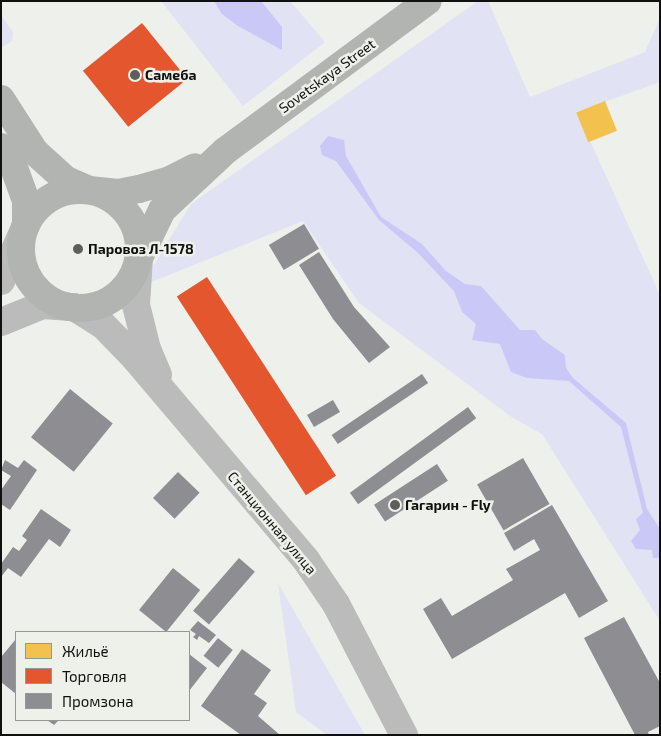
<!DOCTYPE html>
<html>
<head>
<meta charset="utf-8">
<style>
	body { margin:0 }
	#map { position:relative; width:661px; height:736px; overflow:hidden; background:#eef0eb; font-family:"Exo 2",sans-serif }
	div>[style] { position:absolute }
	.green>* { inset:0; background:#e2e2f5 }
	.water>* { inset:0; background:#cac8f6 }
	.homes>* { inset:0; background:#f2c14e; transform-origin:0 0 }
	.shops>* { inset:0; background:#e4572e; transform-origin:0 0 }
	.industry>* { inset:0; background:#8d8d92; transform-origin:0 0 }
	.tertiary>* { height:28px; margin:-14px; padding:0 14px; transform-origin:14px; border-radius:14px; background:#babbba }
	.primary>* { height:28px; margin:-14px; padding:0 14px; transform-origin:14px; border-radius:14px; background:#b2b4b1 }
	.primary>.ring { margin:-14px; padding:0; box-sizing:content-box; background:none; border:28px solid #b2b4b1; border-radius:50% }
	.dots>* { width:14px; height:14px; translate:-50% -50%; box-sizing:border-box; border:2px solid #eef1ea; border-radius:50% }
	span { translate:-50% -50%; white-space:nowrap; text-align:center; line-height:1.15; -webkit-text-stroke:5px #eef1ea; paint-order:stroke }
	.poi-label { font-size:14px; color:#10110f; font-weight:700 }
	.left { translate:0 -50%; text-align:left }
	.street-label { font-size:14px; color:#10110f }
	.frame { position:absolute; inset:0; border:2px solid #10110f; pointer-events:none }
	.legend { position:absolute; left:15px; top:631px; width:175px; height:90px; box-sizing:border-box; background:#eef1ea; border:1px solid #959792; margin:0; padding:6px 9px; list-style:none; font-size:15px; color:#10110f }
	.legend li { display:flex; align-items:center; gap:10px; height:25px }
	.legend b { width:25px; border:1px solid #959792 }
</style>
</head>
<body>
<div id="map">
	<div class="green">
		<div style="clip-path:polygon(161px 1px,290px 1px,325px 42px,243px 106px)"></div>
		<div style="clip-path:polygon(478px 1px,488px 1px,530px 97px,645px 52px,660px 18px,660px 82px,577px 112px,660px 295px,660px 621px,542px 434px,513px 418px,359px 303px,303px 221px,149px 283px,153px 266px,191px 204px)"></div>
		<div style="clip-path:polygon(1px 15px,13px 32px,12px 41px,1px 48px)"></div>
		<div style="clip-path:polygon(278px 583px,365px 735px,327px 735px,296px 712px)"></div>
	</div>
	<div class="water">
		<div style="clip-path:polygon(214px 1px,261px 1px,282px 27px,282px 50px,238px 26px,222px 14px)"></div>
		<div style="clip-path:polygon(328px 136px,344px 140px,346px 156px,381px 217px,422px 244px,446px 271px,465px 284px,481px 286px,520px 330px,535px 330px,542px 339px,565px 355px,566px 368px,573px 378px,626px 423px,647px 509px,660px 529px,660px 558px,653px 558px,652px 550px,636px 549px,631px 541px,640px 530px,636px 519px,643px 513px,621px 427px,569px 381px,527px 378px,511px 372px,500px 344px,472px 340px,476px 324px,462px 312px,454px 291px,418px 253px,379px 220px,336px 161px,322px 155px,320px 146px)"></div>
	</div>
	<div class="homes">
		<div style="left:605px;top:101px;width:32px;height:31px;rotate:68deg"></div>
	</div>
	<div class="shops">
		<div style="left:142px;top:23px;width:72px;height:76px;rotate:51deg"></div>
		<div style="left:207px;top:277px;width:237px;height:36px;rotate:57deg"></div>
	</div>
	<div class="industry">
		<div style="left:304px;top:224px;width:29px;height:41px;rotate:59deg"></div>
		<div style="clip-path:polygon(319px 252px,354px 307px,390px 347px,369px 363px,333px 319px,299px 265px)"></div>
		<div style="left:422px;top:374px;width:11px;height:109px;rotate:56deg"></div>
		<div style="left:70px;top:389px;width:55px;height:62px;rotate:39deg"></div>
		<div style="left:333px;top:400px;width:14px;height:30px;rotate:60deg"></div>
		<div style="left:468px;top:407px;width:14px;height:146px;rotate:54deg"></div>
		<div style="left:523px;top:458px;width:53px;height:53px;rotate:60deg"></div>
		<div style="clip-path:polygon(5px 460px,18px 468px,24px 460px,37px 470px,10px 510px,1px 504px,1px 490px,11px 476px,1px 470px)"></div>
		<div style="left:437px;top:464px;width:20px;height:75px;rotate:57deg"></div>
		<div style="left:178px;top:472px;width:30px;height:36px;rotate:44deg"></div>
		<div style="clip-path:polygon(552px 505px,608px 601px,579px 618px,565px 593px,452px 659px,423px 609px,441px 598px,452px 616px,513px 580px,506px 569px,540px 550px,534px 539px,514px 551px,504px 533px)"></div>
		<div style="clip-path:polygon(41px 509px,71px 530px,60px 547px,49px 539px,21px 577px,8px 568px,1px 577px,1px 564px,13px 547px,19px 551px,27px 540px,22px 536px)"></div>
		<div style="left:239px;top:558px;width:21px;height:70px;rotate:41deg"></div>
		<div style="left:173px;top:568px;width:35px;height:54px;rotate:39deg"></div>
		<div style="clip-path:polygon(624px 617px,660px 683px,660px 726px,648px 732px,649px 735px,635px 735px,584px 638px)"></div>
		<div style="clip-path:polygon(198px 621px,216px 635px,209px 643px,199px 636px,197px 640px,193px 637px,196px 634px,190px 630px)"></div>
		<div style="left:218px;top:638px;width:19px;height:23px;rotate:39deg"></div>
		<div style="clip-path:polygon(16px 639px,16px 694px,1px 682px,1px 657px)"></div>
		<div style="clip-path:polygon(242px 649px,271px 670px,254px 694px,267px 703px,258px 716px,280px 735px,241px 735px,201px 706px)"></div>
		<div style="clip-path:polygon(189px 654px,207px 668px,189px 691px)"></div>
		<div style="clip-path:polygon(47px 720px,59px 720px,54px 725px)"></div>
	</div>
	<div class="tertiary">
		<div style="left:139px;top:258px;width:47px;rotate:93.7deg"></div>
		<div style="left:136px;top:305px;width:45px;rotate:76deg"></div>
		<div style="left:147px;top:349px;width:28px;rotate:67deg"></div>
		<div style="left:1px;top:281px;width:61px;rotate:-65.9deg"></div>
		<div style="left:1px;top:322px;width:45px;rotate:-22deg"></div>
		<div style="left:43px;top:305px;width:31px;rotate:4deg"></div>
		<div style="left:74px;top:307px;width:34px;rotate:32deg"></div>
		<div style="left:103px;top:325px;width:45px;rotate:45.9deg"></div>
		<div style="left:134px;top:357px;width:266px;rotate:49.7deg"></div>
		<div style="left:306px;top:560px;width:53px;rotate:55.7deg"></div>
		<div style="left:336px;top:604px;width:148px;rotate:62.6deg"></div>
	</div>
	<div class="primary">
		<div style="left:1px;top:99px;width:63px;rotate:57.3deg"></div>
		<div style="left:35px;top:152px;width:42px;rotate:42.1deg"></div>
		<div style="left:66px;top:180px;width:25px;rotate:23deg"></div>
		<div style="left:89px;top:190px;width:29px;rotate:6deg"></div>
		<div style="left:118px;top:193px;width:21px;rotate:-11deg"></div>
		<div style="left:139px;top:189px;width:32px;rotate:-16deg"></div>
		<div style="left:170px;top:180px;width:28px;rotate:-27deg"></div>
		<div style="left:1px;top:147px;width:22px;rotate:56deg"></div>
		<div style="left:13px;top:165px;width:37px;rotate:70deg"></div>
		<div style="left:26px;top:200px;width:25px;rotate:90deg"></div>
		<div class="ring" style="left:21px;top:190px;width:90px;height:90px"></div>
		<div style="left:139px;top:258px;width:53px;rotate:-64.4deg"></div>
		<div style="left:162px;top:210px;width:86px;rotate:-43.1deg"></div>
		<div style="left:225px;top:151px;width:252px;rotate:-36.5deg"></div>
	</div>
	<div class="dots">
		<div style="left:135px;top:75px;background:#5e5f5c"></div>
		<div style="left:78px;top:249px;background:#5e5f5c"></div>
		<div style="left:395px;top:505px;background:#5e5f5c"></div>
	</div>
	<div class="poi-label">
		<span class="left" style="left:145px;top:75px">Самеба</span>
		<span class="left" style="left:88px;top:249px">Паровоз Л-1578</span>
		<span class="left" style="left:405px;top:505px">Гагарин - Fly</span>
	</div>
	<div class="street-label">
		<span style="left:327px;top:76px;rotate:-36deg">Sovetskaya Street</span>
		<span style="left:272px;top:523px;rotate:50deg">Станционная улица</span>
	</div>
	<div class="frame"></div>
	<ul class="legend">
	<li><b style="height:14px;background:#f2c14e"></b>Жильё</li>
	<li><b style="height:14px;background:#e4572e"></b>Торговля</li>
	<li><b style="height:14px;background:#8d8d92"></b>Промзона</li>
	</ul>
</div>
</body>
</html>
